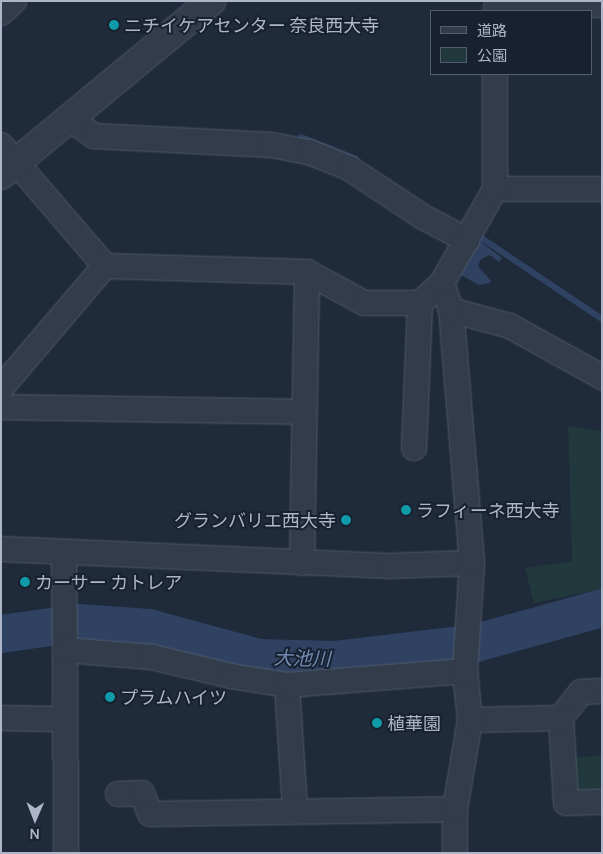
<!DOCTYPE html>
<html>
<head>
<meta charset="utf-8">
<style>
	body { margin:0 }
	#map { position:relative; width:603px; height:854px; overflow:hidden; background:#1f2a3b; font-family:Manrope,"Noto Sans JP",sans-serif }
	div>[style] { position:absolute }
	.green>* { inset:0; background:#21383c }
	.water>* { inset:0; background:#2f4262 }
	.stream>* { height:6px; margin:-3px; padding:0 3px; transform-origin:3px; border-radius:3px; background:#2f4262 }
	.river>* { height:38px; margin:-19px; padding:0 19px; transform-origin:19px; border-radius:19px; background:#2f4262 }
	.roads { filter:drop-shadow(0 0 1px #505969) drop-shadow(0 0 1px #505969) }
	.minor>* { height:24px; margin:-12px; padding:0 12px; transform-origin:12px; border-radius:12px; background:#333c4b }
	.tertiary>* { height:28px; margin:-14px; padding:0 14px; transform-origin:14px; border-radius:14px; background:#333c4b }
	.dots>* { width:14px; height:14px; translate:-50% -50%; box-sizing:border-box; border:2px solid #182130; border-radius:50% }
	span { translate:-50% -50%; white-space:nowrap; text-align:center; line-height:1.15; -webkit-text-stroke:4px #182130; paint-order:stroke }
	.poi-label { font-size:18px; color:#adb6c8 }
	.left { translate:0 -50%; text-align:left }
	.right { translate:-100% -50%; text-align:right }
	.water-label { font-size:19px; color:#728bb3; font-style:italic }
	.frame { position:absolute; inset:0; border:2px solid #adb6c8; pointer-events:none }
	.legend { position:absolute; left:430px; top:10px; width:162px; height:65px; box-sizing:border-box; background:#182130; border:1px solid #545d6d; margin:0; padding:6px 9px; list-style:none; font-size:15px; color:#adb6c8 }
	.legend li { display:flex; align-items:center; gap:10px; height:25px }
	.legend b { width:25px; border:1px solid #545d6d }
	.north { position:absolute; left:10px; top:794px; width:50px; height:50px; -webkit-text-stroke:4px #182130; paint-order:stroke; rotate:181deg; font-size:14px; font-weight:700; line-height:20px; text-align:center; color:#adb6c8 }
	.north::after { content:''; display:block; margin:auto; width:18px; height:22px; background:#adb6c8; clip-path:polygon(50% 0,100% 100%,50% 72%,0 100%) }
</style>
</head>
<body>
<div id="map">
	<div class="green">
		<div style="clip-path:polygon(568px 426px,602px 431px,602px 589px,534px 603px,525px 568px,572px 561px)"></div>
		<div style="clip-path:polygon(602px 756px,602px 794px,581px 794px,571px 779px,571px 757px)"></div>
	</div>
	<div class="water">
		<div style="clip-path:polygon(476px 238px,502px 258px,499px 262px,490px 255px,481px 259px,478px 266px,491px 281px,490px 283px,479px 285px,455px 272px)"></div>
	</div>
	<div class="stream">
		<div style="left:301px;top:137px;width:59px;rotate:21.8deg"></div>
		<div style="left:474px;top:233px;width:154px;rotate:33.9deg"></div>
	</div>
	<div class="river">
		<div style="left:1px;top:634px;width:78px;rotate:-8.1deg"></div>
		<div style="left:78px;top:623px;width:71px;rotate:4deg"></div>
		<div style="left:149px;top:628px;width:114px;rotate:15.3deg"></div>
		<div style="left:259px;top:658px;width:75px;rotate:1.5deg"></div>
		<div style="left:334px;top:660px;width:143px;rotate:-6.8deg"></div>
		<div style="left:476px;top:643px;width:131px;rotate:-15.5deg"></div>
	</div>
	<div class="roads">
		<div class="minor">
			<div style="left:496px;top:8px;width:106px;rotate:-1.6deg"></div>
			<div style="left:1px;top:13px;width:18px;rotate:-43deg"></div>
			<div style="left:69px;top:118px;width:31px;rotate:36deg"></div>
			<div style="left:94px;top:136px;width:178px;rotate:2.9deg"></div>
			<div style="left:272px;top:145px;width:38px;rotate:11deg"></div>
			<div style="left:309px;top:152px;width:43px;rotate:21.8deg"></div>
			<div style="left:349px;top:168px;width:89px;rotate:33.5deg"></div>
			<div style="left:423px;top:217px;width:50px;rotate:27.6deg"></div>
			<div style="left:1px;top:145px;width:160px;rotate:49.3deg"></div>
			<div style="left:105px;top:266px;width:202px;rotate:1.7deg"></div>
			<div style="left:307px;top:272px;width:65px;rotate:28.5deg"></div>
			<div style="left:364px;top:303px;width:56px"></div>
			<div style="left:420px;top:303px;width:30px;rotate:-42deg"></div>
			<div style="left:495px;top:189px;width:107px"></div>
			<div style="left:451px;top:310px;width:61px;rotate:15.2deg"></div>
			<div style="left:510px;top:326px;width:105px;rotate:29deg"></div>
			<div style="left:1px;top:388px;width:160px;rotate:-49.6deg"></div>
			<div style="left:1px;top:407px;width:303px;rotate:0.9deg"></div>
			<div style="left:414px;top:448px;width:145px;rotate:-87.6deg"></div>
			<div style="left:1px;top:549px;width:387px;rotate:2.5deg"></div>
			<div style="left:388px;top:566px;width:84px;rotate:-2deg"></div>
			<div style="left:64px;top:552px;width:98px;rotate:89.4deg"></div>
			<div style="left:302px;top:563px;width:291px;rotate:-89deg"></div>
			<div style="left:287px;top:685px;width:125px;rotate:86.3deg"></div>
			<div style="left:602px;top:691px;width:21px;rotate:177deg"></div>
			<div style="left:581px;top:692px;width:33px;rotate:128deg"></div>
			<div style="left:561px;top:718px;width:85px;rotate:86.6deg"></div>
			<div style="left:566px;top:803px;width:36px;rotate:-2deg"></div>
			<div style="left:1px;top:718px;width:62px;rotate:0.9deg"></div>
			<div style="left:470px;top:720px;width:91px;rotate:-1.3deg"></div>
			<div style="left:118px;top:794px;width:24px;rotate:-2deg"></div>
			<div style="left:142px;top:793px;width:22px;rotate:69deg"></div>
			<div style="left:150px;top:814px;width:305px;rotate:-0.9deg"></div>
			<div style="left:66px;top:853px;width:203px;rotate:-90.3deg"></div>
			<div style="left:65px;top:650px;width:87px;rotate:4.6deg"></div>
			<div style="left:152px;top:657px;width:81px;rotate:13.5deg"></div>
			<div style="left:231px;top:676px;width:57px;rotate:9.1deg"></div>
			<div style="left:287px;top:685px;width:179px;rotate:-4.5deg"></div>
			<div style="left:455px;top:853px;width:44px;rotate:-90deg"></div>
			<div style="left:455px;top:809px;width:90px;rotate:-80.4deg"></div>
			<div style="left:470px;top:720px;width:49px;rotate:-95.8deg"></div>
			<div style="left:465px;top:671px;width:108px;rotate:-86.3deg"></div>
			<div style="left:472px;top:563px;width:254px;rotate:-94.7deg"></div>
			<div style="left:451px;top:310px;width:28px;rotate:-108deg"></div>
			<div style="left:442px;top:283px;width:108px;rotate:-60.6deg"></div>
			<div style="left:495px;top:189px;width:115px;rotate:-90deg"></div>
		</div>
		<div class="tertiary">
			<div style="left:1px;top:175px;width:273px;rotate:-39.6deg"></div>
		</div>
	</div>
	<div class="dots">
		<div style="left:114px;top:25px;background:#0f9aa8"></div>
		<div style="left:406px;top:510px;background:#0f9aa8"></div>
		<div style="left:346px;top:520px;background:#0f9aa8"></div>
		<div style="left:25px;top:582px;background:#0f9aa8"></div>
		<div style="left:110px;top:697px;background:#0f9aa8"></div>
		<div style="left:377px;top:723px;background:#0f9aa8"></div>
	</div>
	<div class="poi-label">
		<span class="left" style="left:124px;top:25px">ニチイケアセンター 奈良西大寺</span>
		<span class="left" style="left:416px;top:510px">ラフィーネ西大寺</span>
		<span class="right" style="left:336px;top:520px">グランバリエ西大寺</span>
		<span class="left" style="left:35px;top:582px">カーサー カトレア</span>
		<span class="left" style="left:120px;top:697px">プラムハイツ</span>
		<span class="left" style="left:387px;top:723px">植華園</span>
	</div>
	<div class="water-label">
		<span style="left:302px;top:659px;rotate:1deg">大池川</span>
	</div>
	<div class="frame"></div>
	<ul class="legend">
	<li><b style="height:6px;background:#333c4b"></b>道路</li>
	<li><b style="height:14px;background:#21383c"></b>公園</li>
	</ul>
	<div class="north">N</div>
</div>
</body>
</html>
